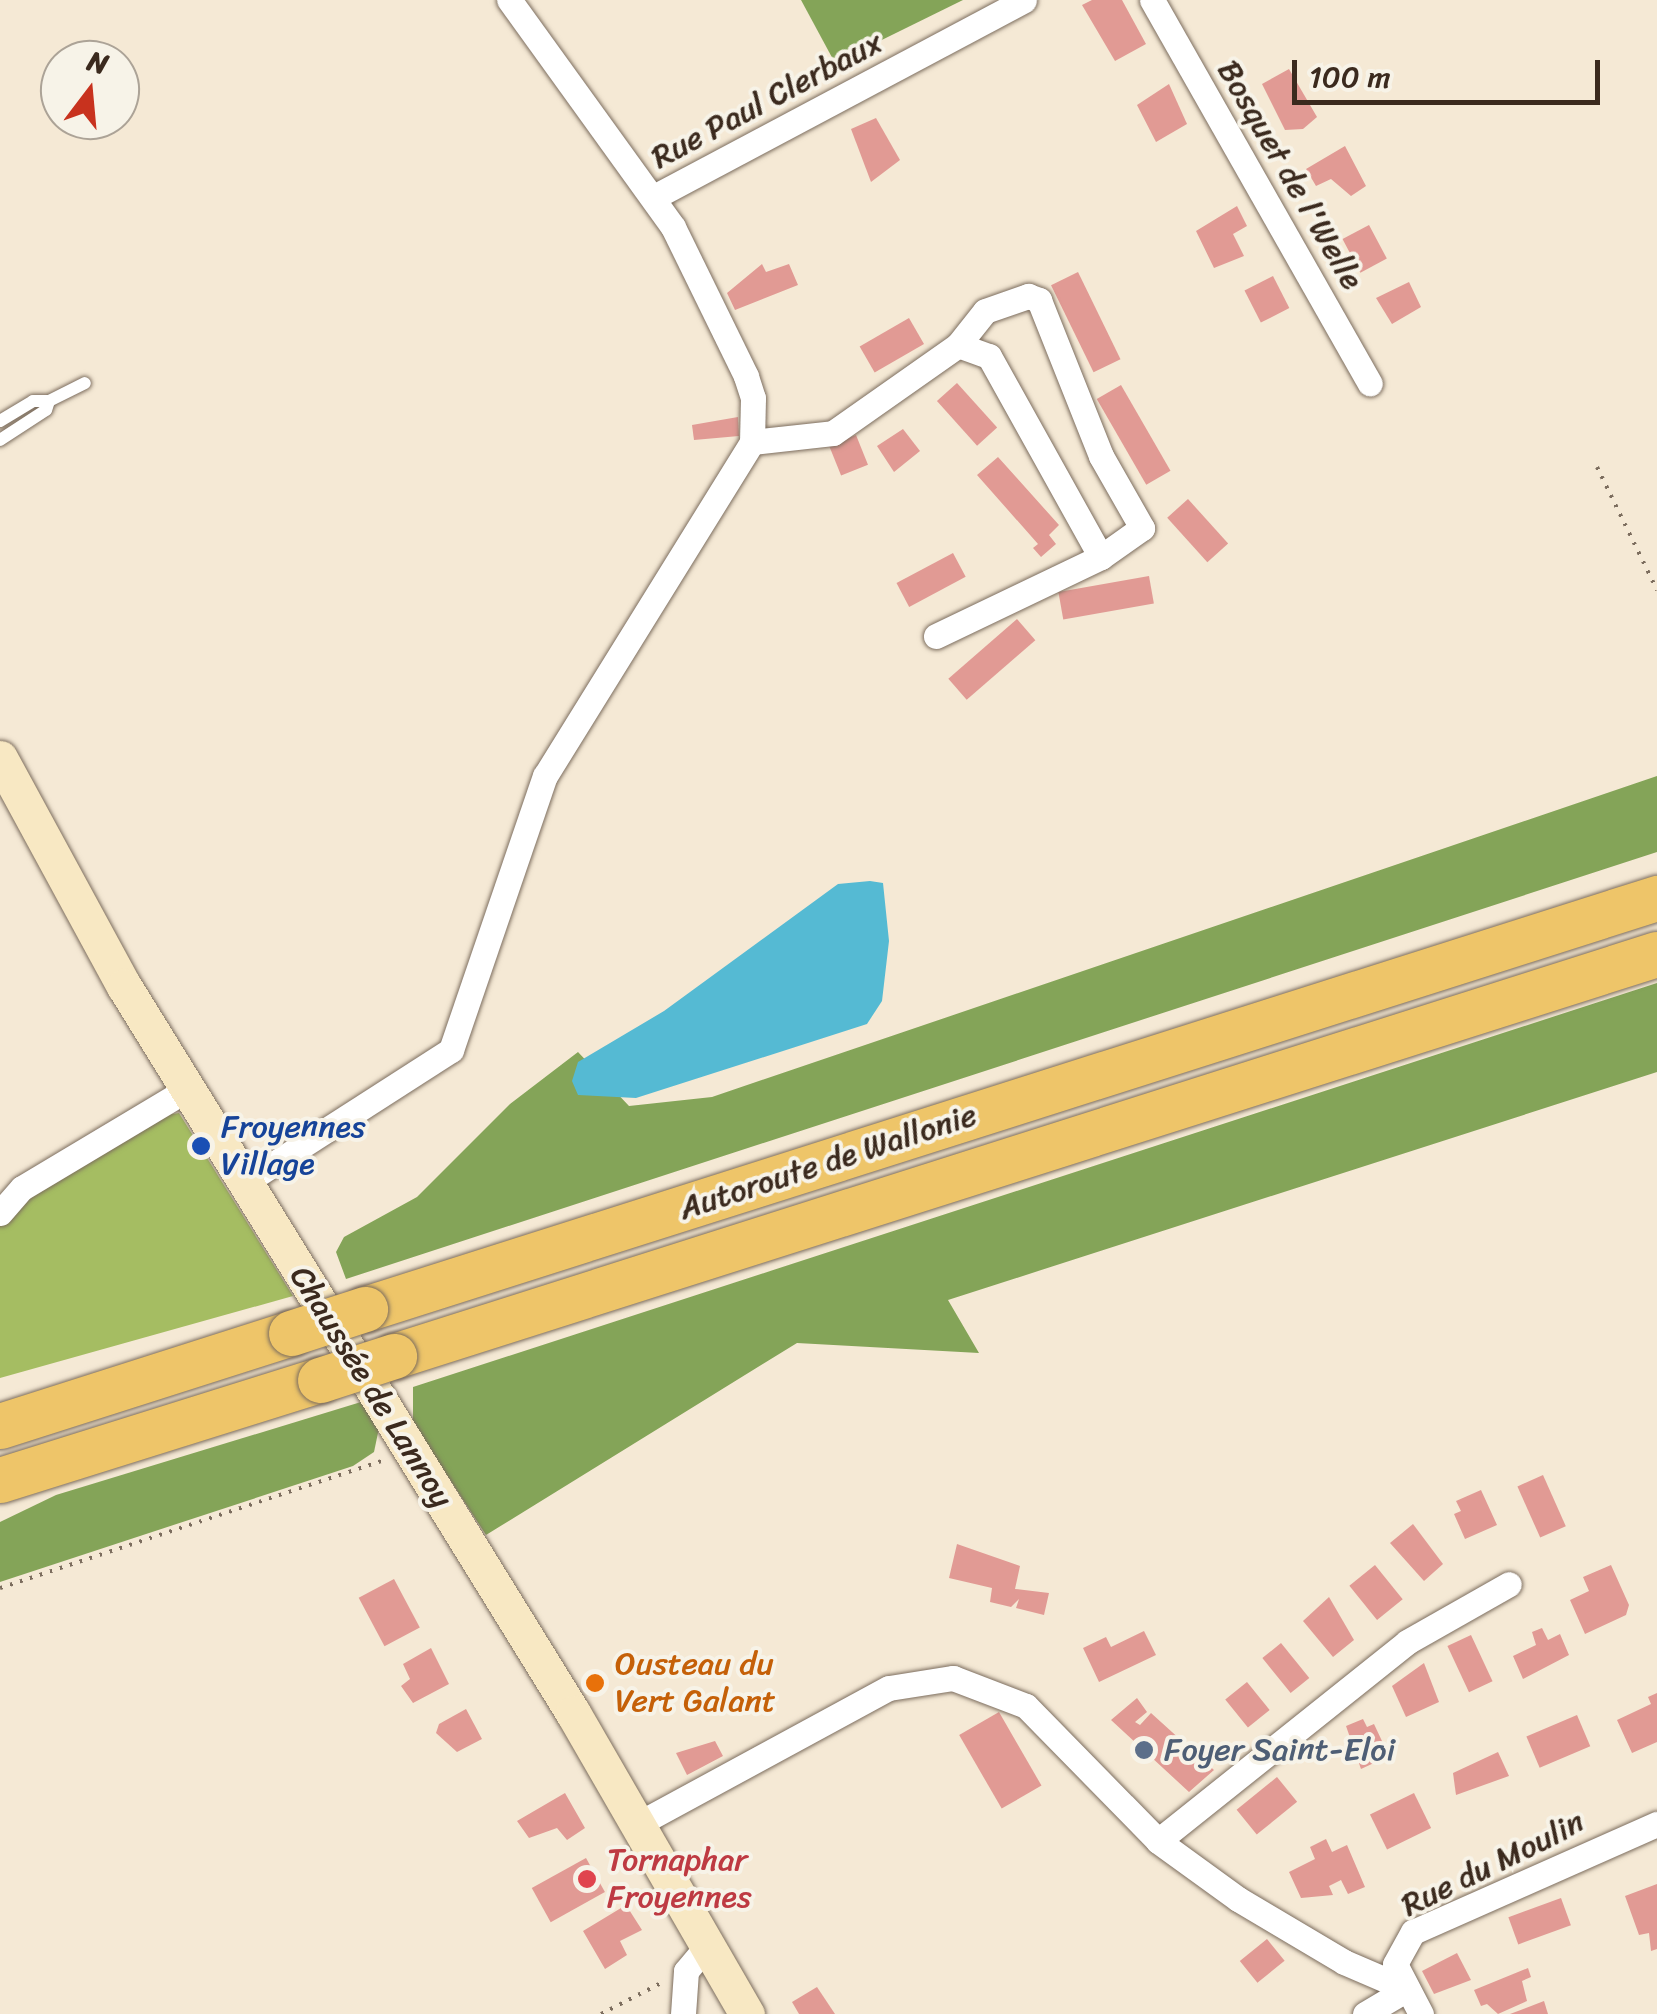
<!DOCTYPE html>
<html>
<head>
<meta charset="utf-8">
<style>
	body { margin:0 }
	#map { position:relative; width:1657px; height:2014px; overflow:hidden; background:#f5e9d5; font-family:Sriracha,sans-serif }
	div>[style] { position:absolute }
	.green>* { inset:0; background:#a5bd62 }
	.forest>* { inset:0; background:#84a458 }
	.water>* { inset:0; background:#55bad3 }
	.building>* { inset:0; background:#e19a94; transform-origin:0 0 }
	.path>* { height:4px; margin-top:-2px; transform-origin:0; background:repeating-linear-gradient(90deg,#7c6d5e 0 2.5px,transparent 0 10.5px) }
	.roads { filter:drop-shadow(0 0 2px #7c6d5e) drop-shadow(0 0 2px #7c6d5e) }
	.service>* { height:12px; margin:-6px; padding:0 6px; transform-origin:6px; border-radius:6px; background:#fff }
	.minor>* { height:25px; margin:-12.5px; padding:0 12.5px; transform-origin:12.5px; border-radius:12.5px; background:#fff }
	.secondary>* { height:35px; margin:-17.5px; padding:0 17.5px; transform-origin:17.5px; border-radius:17.5px; background:#f8e8c3 }
	.motorway>* { height:45px; margin:-22.5px; padding:0 22.5px; transform-origin:22.5px; border-radius:22.5px; background:#eec569 }
	.bridges { filter:drop-shadow(0 0 2px #7c6d5e) drop-shadow(0 0 2px #7c6d5e) }
	.motorway-bridge>* { height:45px; margin:-22.5px; padding:0 22.5px; transform-origin:22.5px; border-radius:22.5px; background:#eec569 }
	.dots>* { width:28px; height:28px; translate:-50% -50%; box-sizing:border-box; border:5px solid #f7f3e8; border-radius:50% }
	span { translate:-50% -50%; white-space:nowrap; text-align:center; line-height:1.15; -webkit-text-stroke:8px #f7f3e8; paint-order:stroke }
	.street-label { font-size:32px; color:#3b2a1e }
	.transit-label { font-size:32px; color:#164399 }
	.left { translate:0 -50%; text-align:left }
	.food-label { font-size:32px; color:#c56008 }
	.service-label { font-size:32px; color:#4e5e75 }
	.health-label { font-size:32px; color:#be3a42 }
	.north { position:absolute; left:40px; top:40px; width:100px; height:100px; box-sizing:border-box; background:#f7f3e8; border:2px solid #aca397; border-radius:50%; rotate:16deg; font-size:28px; font-weight:700; line-height:40px; text-align:center; color:#3b2a1e }
	.north::after { content:''; display:block; margin:auto; width:35px; height:45px; background:#c8321e; clip-path:polygon(50% 0,100% 100%,50% 72%,0 100%) }
	.scale { position:absolute; left:1292px; top:60px; width:308px; height:45px; box-sizing:border-box; border:5px solid #3b2a1e; border-top:0; padding-left:12px; font-size:30px; line-height:35px; white-space:nowrap; color:#3b2a1e; -webkit-text-stroke:8px #f7f3e8; paint-order:stroke }
</style>
</head>
<body>
<div id="map">
	<div class="green">
		<div style="clip-path:polygon(179px 1113px,293px 1296px,0 1378px,0 1225px,27px 1196px,147px 1118px)"></div>
	</div>
	<div class="forest">
		<div style="clip-path:polygon(801px 0,963px 0,835px 63px)"></div>
		<div style="clip-path:polygon(1657px 776px,1657px 852px,346px 1279px,336px 1252px,344px 1237px,417px 1197px,510px 1104px,578px 1052px,629px 1106px,712px 1097px)"></div>
		<div style="clip-path:polygon(1657px 983px,1657px 1072px,948px 1300px,979px 1353px,797px 1343px,486px 1535px,413px 1423px,413px 1387px)"></div>
		<div style="clip-path:polygon(361px 1402px,379px 1428px,374px 1452px,353px 1466px,0 1582px,0 1522px,56px 1495px)"></div>
	</div>
	<div class="water">
		<div style="clip-path:polygon(870px 881px,883px 883px,889px 941px,882px 1001px,867px 1024px,636px 1098px,578px 1095px,572px 1081px,578px 1062px,664px 1011px,838px 884px)"></div>
	</div>
	<div class="building">
		<div style="clip-path:polygon(1092px 0,1122px 0,1146px 44px,1115px 61px,1082px 5px)"></div>
		<div style="clip-path:polygon(1289px 69px,1317px 117px,1303px 129px,1285px 130px,1262px 84px)"></div>
		<div style="clip-path:polygon(1169px 84px,1187px 124px,1156px 142px,1137px 105px)"></div>
		<div style="clip-path:polygon(876px 118px,900px 160px,871px 182px,851px 129px)"></div>
		<div style="clip-path:polygon(1345px 146px,1366px 186px,1351px 196px,1331px 179px,1316px 186px,1306px 169px)"></div>
		<div style="clip-path:polygon(1237px 206px,1247px 226px,1233px 234px,1244px 256px,1214px 268px,1196px 231px)"></div>
		<div style="left:1369px;top:225px;width:38px;height:30px;rotate:62deg"></div>
		<div style="clip-path:polygon(762px 264px,766px 272px,789px 264px,798px 285px,735px 310px,727px 293px)"></div>
		<div style="left:1078px;top:272px;width:97px;height:30px;rotate:64deg"></div>
		<div style="left:1273px;top:276px;width:36px;height:32px;rotate:63deg"></div>
		<div style="clip-path:polygon(1409px 282px,1421px 307px,1392px 324px,1376px 298px)"></div>
		<div style="left:909px;top:318px;width:30px;height:57px;rotate:60deg"></div>
		<div style="left:957px;top:383px;width:60px;height:27px;rotate:48deg"></div>
		<div style="left:1121px;top:385px;width:99px;height:28px;rotate:60deg"></div>
		<div style="clip-path:polygon(738px 417px,739px 436px,694px 440px,692px 425px)"></div>
		<div style="clip-path:polygon(903px 429px,920px 451px,894px 472px,877px 446px)"></div>
		<div style="left:856px;top:435px;width:32px;height:29px;rotate:68deg"></div>
		<div style="clip-path:polygon(998px 457px,1059px 525px,1049px 535px,1056px 544px,1041px 557px,1033px 548px,1038px 544px,977px 475px)"></div>
		<div style="left:1188px;top:499px;width:60px;height:28px;rotate:48deg"></div>
		<div style="left:953px;top:553px;width:27px;height:64px;rotate:62deg"></div>
		<div style="left:1149px;top:576px;width:28px;height:92px;rotate:80deg"></div>
		<div style="left:1017px;top:619px;width:28px;height:91px;rotate:49deg"></div>
		<div style="left:1543px;top:1475px;width:56px;height:28px;rotate:66deg"></div>
		<div style="clip-path:polygon(1481px 1490px,1497px 1525px,1465px 1539px,1454px 1514px,1461px 1511px,1456px 1501px)"></div>
		<div style="clip-path:polygon(1413px 1524px,1443px 1564px,1424px 1581px,1390px 1543px)"></div>
		<div style="clip-path:polygon(957px 1544px,1020px 1566px,1015px 1589px,1049px 1593px,1044px 1615px,1016px 1608px,1019px 1599px,1011px 1607px,990px 1602px,992px 1588px,949px 1578px)"></div>
		<div style="left:1375px;top:1565px;width:44px;height:33px;rotate:51deg"></div>
		<div style="clip-path:polygon(1611px 1565px,1629px 1605px,1626px 1615px,1585px 1634px,1570px 1600px,1589px 1591px,1583px 1577px)"></div>
		<div style="left:394px;top:1579px;width:55px;height:40px;rotate:62deg"></div>
		<div style="clip-path:polygon(1329px 1597px,1354px 1640px,1333px 1657px,1303px 1621px)"></div>
		<div style="clip-path:polygon(1542px 1628px,1548px 1640px,1560px 1634px,1569px 1655px,1523px 1679px,1513px 1656px,1536px 1645px,1532px 1632px)"></div>
		<div style="clip-path:polygon(1144px 1631px,1156px 1655px,1099px 1682px,1083px 1648px,1106px 1637px,1111px 1647px)"></div>
		<div style="left:1471px;top:1635px;width:51px;height:26px;rotate:65deg"></div>
		<div style="left:1281px;top:1643px;width:45px;height:24px;rotate:51deg"></div>
		<div style="clip-path:polygon(431px 1648px,449px 1684px,413px 1703px,401px 1686px,410px 1679px,403px 1664px)"></div>
		<div style="clip-path:polygon(1424px 1663px,1439px 1702px,1406px 1717px,1392px 1686px)"></div>
		<div style="left:1247px;top:1682px;width:36px;height:28px;rotate:51deg"></div>
		<div style="clip-path:polygon(1657px 1693px,1657px 1742px,1632px 1753px,1617px 1720px,1651px 1704px,1648px 1697px)"></div>
		<div style="clip-path:polygon(1137px 1698px,1147px 1712px,1135px 1722px,1140px 1725px,1151px 1713px,1214px 1770px,1189px 1792px,1111px 1720px)"></div>
		<div style="clip-path:polygon(466px 1709px,482px 1739px,457px 1752px,436px 1733px,439px 1724px)"></div>
		<div style="left:999px;top:1712px;width:85px;height:46px;rotate:60deg"></div>
		<div style="left:1577px;top:1715px;width:34px;height:55px;rotate:67deg"></div>
		<div style="clip-path:polygon(1363px 1719px,1367px 1727px,1374px 1724px,1389px 1756px,1361px 1769px,1346px 1726px)"></div>
		<div style="clip-path:polygon(715px 1741px,723px 1756px,687px 1775px,676px 1753px)"></div>
		<div style="clip-path:polygon(1498px 1752px,1509px 1776px,1456px 1795px,1453px 1773px)"></div>
		<div style="left:1277px;top:1777px;width:32px;height:52px;rotate:51deg"></div>
		<div style="clip-path:polygon(565px 1793px,585px 1828px,567px 1840px,557px 1828px,529px 1838px,517px 1821px)"></div>
		<div style="left:1414px;top:1793px;width:39px;height:49px;rotate:64deg"></div>
		<div style="clip-path:polygon(1326px 1839px,1332px 1852px,1347px 1845px,1365px 1887px,1348px 1894px,1341px 1880px,1329px 1886px,1333px 1895px,1301px 1898px,1289px 1872px,1315px 1859px,1310px 1847px)"></div>
		<div style="left:586px;top:1858px;width:39px;height:62px;rotate:61deg"></div>
		<div style="clip-path:polygon(1657px 1884px,1657px 1949px,1651px 1951px,1649px 1933px,1639px 1935px,1625px 1896px)"></div>
		<div style="left:1561px;top:1898px;width:29px;height:56px;rotate:70deg"></div>
		<div style="clip-path:polygon(626px 1905px,642px 1930px,620px 1941px,627px 1955px,605px 1969px,583px 1931px)"></div>
		<div style="left:1267px;top:1939px;width:28px;height:35px;rotate:51deg"></div>
		<div style="clip-path:polygon(1457px 1953px,1471px 1980px,1434px 1994px,1422px 1971px)"></div>
		<div style="clip-path:polygon(1528px 1968px,1531px 1977px,1522px 1981px,1527px 2001px,1498px 2014px,1487px 2004px,1481px 2006px,1474px 1990px)"></div>
		<div style="clip-path:polygon(817px 1987px,835px 2014px,799px 2014px,792px 2002px)"></div>
		<div style="clip-path:polygon(1544px 2001px,1548px 2014px,1510px 2014px)"></div>
	</div>
	<div class="path">
		<div style="left:1597px;top:467px;width:137px;rotate:64deg"></div>
		<div style="left:0;top:1588px;width:408px;rotate:-18.4deg"></div>
		<div style="left:601px;top:2014px;width:70px;rotate:-27.3deg"></div>
	</div>
	<div class="roads">
		<div class="service">
			<div style="left:49px;top:401px;width:40px;rotate:-26.6deg"></div>
			<div style="left:0;top:421px;width:39px;rotate:-31deg"></div>
			<div style="left:33px;top:401px;width:16px"></div>
			<div style="left:49px;top:401px;width:9px;rotate:108deg"></div>
			<div style="left:46px;top:410px;width:55px;rotate:146.9deg"></div>
		</div>
		<div class="minor">
			<div style="left:1152px;top:0;width:441px;rotate:60.4deg"></div>
			<div style="left:654px;top:197px;width:419px;rotate:-28deg"></div>
			<div style="left:958px;top:345px;width:43px;rotate:-51.5deg"></div>
			<div style="left:985px;top:311px;width:46px;rotate:-19.2deg"></div>
			<div style="left:1028px;top:296px;width:12px;rotate:20deg"></div>
			<div style="left:1039px;top:300px;width:168px;rotate:68.3deg"></div>
			<div style="left:1101px;top:456px;width:83px;rotate:60.3deg"></div>
			<div style="left:1142px;top:528px;width:50px;rotate:144.7deg"></div>
			<div style="left:752px;top:442px;width:81px;rotate:-6.3deg"></div>
			<div style="left:833px;top:433px;width:153px;rotate:-35.1deg"></div>
			<div style="left:958px;top:345px;width:33px;rotate:20deg"></div>
			<div style="left:989px;top:356px;width:230px;rotate:60.9deg"></div>
			<div style="left:1101px;top:557px;width:183px;rotate:154.4deg"></div>
			<div style="left:244px;top:1183px;width:246px;rotate:-32.7deg"></div>
			<div style="left:451px;top:1050px;width:290px;rotate:-71.1deg"></div>
			<div style="left:545px;top:776px;width:393px;rotate:-58.2deg"></div>
			<div style="left:752px;top:442px;width:44px;rotate:-88.7deg"></div>
			<div style="left:753px;top:398px;width:23px;rotate:-108deg"></div>
			<div style="left:746px;top:376px;width:166px;rotate:-116.1deg"></div>
			<div style="left:673px;top:227px;width:280px;rotate:-125.8deg"></div>
			<div style="left:0;top:1213px;width:33px;rotate:-49deg"></div>
			<div style="left:22px;top:1188px;width:191px;rotate:-30.9deg"></div>
			<div style="left:638px;top:1824px;width:285px;rotate:-28.5deg"></div>
			<div style="left:889px;top:1688px;width:65px;rotate:-8.9deg"></div>
			<div style="left:953px;top:1678px;width:78px;rotate:21deg"></div>
			<div style="left:1026px;top:1706px;width:189px;rotate:45.6deg"></div>
			<div style="left:1158px;top:1841px;width:99px;rotate:35.9deg"></div>
			<div style="left:1238px;top:1899px;width:123px;rotate:30.7deg"></div>
			<div style="left:1344px;top:1962px;width:69px;rotate:23.2deg"></div>
			<div style="left:1158px;top:1841px;width:319px;rotate:-38.6deg"></div>
			<div style="left:1407px;top:1642px;width:117px;rotate:-29.6deg"></div>
			<div style="left:683px;top:2014px;width:43px;rotate:-86deg"></div>
			<div style="left:686px;top:1971px;width:33px;rotate:-50deg"></div>
			<div style="left:1365px;top:2014px;width:49px;rotate:-30.8deg"></div>
			<div style="left:1421px;top:2014px;width:56px;rotate:-117.5deg"></div>
			<div style="left:1395px;top:1964px;width:37px;rotate:-61deg"></div>
			<div style="left:1413px;top:1932px;width:267px;rotate:-23.9deg"></div>
		</div>
		<div class="secondary">
			<div style="left:0;top:758px;width:260px;rotate:61.5deg"></div>
			<div style="left:124px;top:986px;width:854px;rotate:58.3deg"></div>
			<div style="left:573px;top:1713px;width:348px;rotate:60deg"></div>
		</div>
		<div class="motorway">
			<div style="left:365px;top:1309px;width:1356px;rotate:-17.65deg"></div>
			<div style="left:394px;top:1356px;width:1325px;rotate:-17.66deg"></div>
			<div style="left:0;top:1426px;width:305px;rotate:-17.7deg"></div>
			<div style="left:0;top:1480px;width:335px;rotate:-17.4deg"></div>
		</div>
	</div>
	<div class="bridges">
		<div class="motorway-bridge">
			<div style="left:291px;top:1333px;width:78px;rotate:-18deg"></div>
			<div style="left:320px;top:1380px;width:78px;rotate:-18deg"></div>
		</div>
	</div>
	<div class="dots">
		<div style="left:201px;top:1146px;background:#1a4fb4"></div>
		<div style="left:595px;top:1683px;background:#e8710a"></div>
		<div style="left:1144px;top:1750px;background:#5c6f8a"></div>
		<div style="left:587px;top:1879px;background:#e0444e"></div>
	</div>
	<div class="street-label">
		<span style="left:767px;top:100px;rotate:-28deg">Rue Paul Clerbaux</span>
		<span style="left:1290px;top:175px;rotate:60deg">Bosquet de l'Welle</span>
		<span style="left:828px;top:1162px;rotate:-18deg">Autoroute de Wallonie</span>
		<span style="left:371px;top:1387px;rotate:58deg">Chaussée de Lannoy</span>
		<span style="left:1493px;top:1864px;rotate:-26deg">Rue du Moulin</span>
	</div>
	<div class="transit-label">
		<span class="left" style="left:221px;top:1146px">Froyennes<br>Village</span>
	</div>
	<div class="food-label">
		<span class="left" style="left:615px;top:1683px">Ousteau du<br>Vert Galant</span>
	</div>
	<div class="service-label">
		<span class="left" style="left:1164px;top:1750px">Foyer Saint-Eloi</span>
	</div>
	<div class="health-label">
		<span class="left" style="left:607px;top:1879px">Tornaphar<br>Froyennes</span>
	</div>
	<div class="north">N</div>
	<div class="scale">100 m</div>
</div>
</body>
</html>
